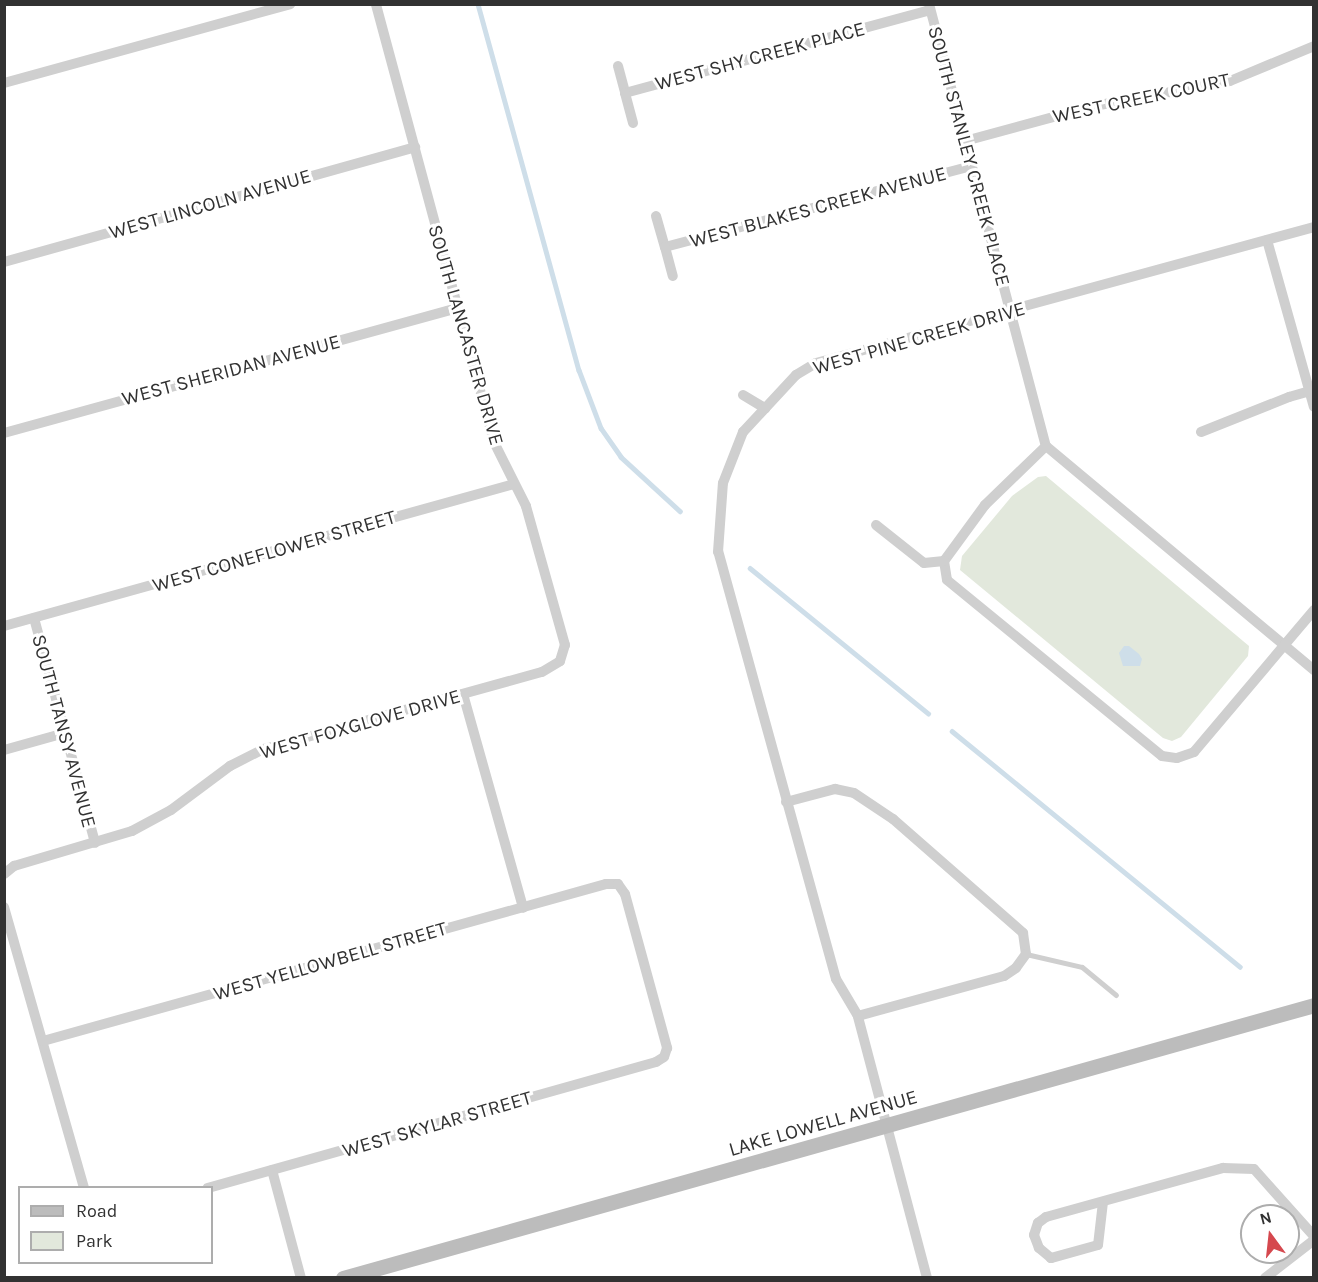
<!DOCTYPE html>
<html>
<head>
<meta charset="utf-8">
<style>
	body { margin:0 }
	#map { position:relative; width:1318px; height:1282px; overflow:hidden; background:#fff; font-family:Karla,sans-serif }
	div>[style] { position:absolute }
	.green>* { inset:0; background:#e2e8dc }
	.water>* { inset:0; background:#cedee9 }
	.stream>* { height:4.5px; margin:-2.25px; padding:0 2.25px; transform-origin:2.25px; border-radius:2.25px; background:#cedee9 }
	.lane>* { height:5px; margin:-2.5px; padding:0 2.5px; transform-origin:2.5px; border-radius:2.5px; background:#cfcfcf }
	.street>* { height:10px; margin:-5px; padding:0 5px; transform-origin:5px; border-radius:5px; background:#cfcfcf }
	.secondary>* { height:15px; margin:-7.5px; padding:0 7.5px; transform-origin:7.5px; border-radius:7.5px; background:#bcbcbc }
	span { translate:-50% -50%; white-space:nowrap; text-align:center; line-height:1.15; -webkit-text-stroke:6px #fff; paint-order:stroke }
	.street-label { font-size:20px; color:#323232 }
	.frame { position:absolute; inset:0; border:6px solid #323232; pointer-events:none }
	.legend { position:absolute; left:18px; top:1186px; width:195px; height:78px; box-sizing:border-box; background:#fff; border:2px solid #adadad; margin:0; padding:8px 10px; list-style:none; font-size:18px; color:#323232 }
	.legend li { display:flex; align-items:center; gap:12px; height:30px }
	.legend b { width:30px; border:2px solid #adadad }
	.north { position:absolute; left:1240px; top:1204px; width:60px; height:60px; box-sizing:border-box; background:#fff; border:2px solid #adadad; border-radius:50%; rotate:345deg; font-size:16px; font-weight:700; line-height:24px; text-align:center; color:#323232 }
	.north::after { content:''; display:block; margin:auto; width:21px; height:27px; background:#d5484e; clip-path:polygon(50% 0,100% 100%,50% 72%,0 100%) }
</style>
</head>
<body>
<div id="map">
	<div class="green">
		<div style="clip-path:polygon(1046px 476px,1249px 646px,1248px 656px,1181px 737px,1172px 741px,1163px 738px,960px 570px,962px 556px,1012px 496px,1038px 477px)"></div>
	</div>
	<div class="water">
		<div style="clip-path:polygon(1124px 646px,1129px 646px,1139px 654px,1142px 659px,1140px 666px,1123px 666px,1119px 653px)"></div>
	</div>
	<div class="stream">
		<div style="left:478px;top:4px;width:380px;rotate:74.6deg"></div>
		<div style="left:579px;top:370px;width:62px;rotate:69.2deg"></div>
		<div style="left:601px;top:428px;width:35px;rotate:55deg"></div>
		<div style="left:621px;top:457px;width:80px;rotate:42.5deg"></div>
		<div style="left:750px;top:568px;width:230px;rotate:39.2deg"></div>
		<div style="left:952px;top:731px;width:372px;rotate:39.3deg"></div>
	</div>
	<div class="lane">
		<div style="left:1026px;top:954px;width:57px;rotate:13.1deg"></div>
		<div style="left:1082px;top:967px;width:44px;rotate:39.5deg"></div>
	</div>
	<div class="street">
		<div style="left:929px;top:4px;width:457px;rotate:75.2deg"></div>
		<div style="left:1046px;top:446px;width:349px;rotate:39.9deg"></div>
		<div style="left:618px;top:66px;width:28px;rotate:75deg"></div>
		<div style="left:625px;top:93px;width:316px;rotate:-15.2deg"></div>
		<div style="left:4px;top:83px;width:297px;rotate:-15.4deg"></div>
		<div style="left:625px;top:93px;width:31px;rotate:75deg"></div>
		<div style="left:965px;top:141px;width:134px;rotate:-15.2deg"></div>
		<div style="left:1094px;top:106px;width:138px;rotate:-10.4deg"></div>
		<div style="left:1230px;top:81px;width:91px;rotate:-22.6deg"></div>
		<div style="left:656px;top:216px;width:32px;rotate:74deg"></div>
		<div style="left:665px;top:247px;width:318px;rotate:-14.8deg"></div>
		<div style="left:1267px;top:240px;width:173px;rotate:74.3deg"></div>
		<div style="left:665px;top:247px;width:30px;rotate:75deg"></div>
		<div style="left:4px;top:262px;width:427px;rotate:-15.6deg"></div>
		<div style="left:743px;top:395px;width:26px;rotate:31deg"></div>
		<div style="left:1201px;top:432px;width:95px;rotate:-21.7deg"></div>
		<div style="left:1289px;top:397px;width:26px;rotate:-16deg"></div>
		<div style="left:4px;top:433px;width:470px;rotate:-15.4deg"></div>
		<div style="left:1046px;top:446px;width:85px;rotate:136deg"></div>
		<div style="left:985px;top:505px;width:69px;rotate:126.2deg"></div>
		<div style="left:944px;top:561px;width:19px;rotate:81deg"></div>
		<div style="left:947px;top:580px;width:278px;rotate:39.3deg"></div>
		<div style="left:1162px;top:756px;width:15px;rotate:8deg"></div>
		<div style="left:1177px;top:758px;width:18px;rotate:-19deg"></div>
		<div style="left:1194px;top:752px;width:186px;rotate:-49.8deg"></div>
		<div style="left:876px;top:525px;width:61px;rotate:38.4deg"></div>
		<div style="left:924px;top:563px;width:20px;rotate:-6deg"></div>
		<div style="left:34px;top:618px;width:233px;rotate:74.8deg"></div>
		<div style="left:4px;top:626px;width:529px;rotate:-15.56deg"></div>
		<div style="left:463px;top:694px;width:222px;rotate:74.3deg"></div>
		<div style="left:4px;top:750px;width:63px;rotate:-15.6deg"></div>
		<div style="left:786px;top:802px;width:51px;rotate:-14.9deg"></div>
		<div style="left:835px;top:789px;width:19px;rotate:12deg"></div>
		<div style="left:854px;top:793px;width:47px;rotate:33.7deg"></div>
		<div style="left:893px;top:819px;width:173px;rotate:41.2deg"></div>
		<div style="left:1023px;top:933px;width:21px;rotate:82deg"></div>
		<div style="left:1026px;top:954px;width:17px;rotate:126deg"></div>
		<div style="left:1016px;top:968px;width:14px;rotate:146deg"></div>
		<div style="left:1004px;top:976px;width:151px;rotate:164.7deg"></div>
		<div style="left:4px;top:874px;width:13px;rotate:-39deg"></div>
		<div style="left:14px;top:866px;width:123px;rotate:-16.5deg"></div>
		<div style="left:132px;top:831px;width:44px;rotate:-28.3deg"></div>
		<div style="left:171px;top:810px;width:74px;rotate:-36.7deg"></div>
		<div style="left:230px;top:766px;width:38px;rotate:-27deg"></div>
		<div style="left:264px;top:749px;width:288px;rotate:-15.5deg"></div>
		<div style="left:542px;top:672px;width:21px;rotate:-31deg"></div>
		<div style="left:560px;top:661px;width:17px;rotate:-73deg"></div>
		<div style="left:565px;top:645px;width:144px;rotate:-105.7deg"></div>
		<div style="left:526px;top:506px;width:72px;rotate:-116.6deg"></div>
		<div style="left:494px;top:442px;width:454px;rotate:-105.1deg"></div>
		<div style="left:4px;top:907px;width:292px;rotate:74.1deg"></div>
		<div style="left:43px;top:1041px;width:584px;rotate:-15.58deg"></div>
		<div style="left:606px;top:884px;width:12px"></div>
		<div style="left:618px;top:884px;width:12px;rotate:55deg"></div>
		<div style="left:625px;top:894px;width:160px;rotate:74.7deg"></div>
		<div style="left:667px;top:1048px;width:9px;rotate:108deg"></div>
		<div style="left:664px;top:1057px;width:9px;rotate:148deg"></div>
		<div style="left:656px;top:1062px;width:466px;rotate:164.3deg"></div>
		<div style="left:272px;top:1170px;width:112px;rotate:75deg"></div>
		<div style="left:1103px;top:1202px;width:43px;rotate:96.6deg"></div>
		<div style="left:1098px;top:1245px;width:49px;rotate:164.5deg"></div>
		<div style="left:1051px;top:1258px;width:16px;rotate:-140deg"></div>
		<div style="left:1039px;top:1248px;width:14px;rotate:-111deg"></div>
		<div style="left:1034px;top:1235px;width:13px;rotate:-72deg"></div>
		<div style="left:1038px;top:1223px;width:10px;rotate:-37deg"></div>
		<div style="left:1046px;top:1217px;width:184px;rotate:-15.5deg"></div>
		<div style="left:1223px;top:1168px;width:31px;rotate:2deg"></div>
		<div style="left:1254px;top:1169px;width:90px;rotate:48.2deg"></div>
		<div style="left:927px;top:1278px;width:271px;rotate:-104.8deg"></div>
		<div style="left:858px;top:1016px;width:43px;rotate:-120.7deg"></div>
		<div style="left:836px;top:979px;width:443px;rotate:-105.4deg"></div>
		<div style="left:718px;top:552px;width:69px;rotate:-85.9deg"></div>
		<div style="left:723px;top:483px;width:55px;rotate:-68.6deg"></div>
		<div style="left:743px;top:432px;width:78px;rotate:-47.1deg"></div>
		<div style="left:796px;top:375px;width:23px;rotate:-31deg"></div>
		<div style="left:816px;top:363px;width:516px;rotate:-15.27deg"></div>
		<div style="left:1265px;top:1278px;width:62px;rotate:-37.8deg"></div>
	</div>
	<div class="secondary">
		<div style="left:343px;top:1278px;width:1009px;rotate:-15.7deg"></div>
	</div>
	<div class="street-label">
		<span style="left:760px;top:56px;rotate:-15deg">WEST SHY CREEK PLACE</span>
		<span style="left:1141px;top:98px;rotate:-12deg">WEST CREEK COURT</span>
		<span style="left:969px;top:156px;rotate:75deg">SOUTH STANLEY CREEK PLACE</span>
		<span style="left:210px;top:204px;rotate:-16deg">WEST LINCOLN AVENUE</span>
		<span style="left:818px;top:207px;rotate:-15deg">WEST BLAKES CREEK AVENUE</span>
		<span style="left:466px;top:335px;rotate:74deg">SOUTH LANCASTER DRIVE</span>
		<span style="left:919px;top:338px;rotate:-16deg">WEST PINE CREEK DRIVE</span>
		<span style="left:231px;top:370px;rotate:-15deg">WEST SHERIDAN AVENUE</span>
		<span style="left:274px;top:551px;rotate:-16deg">WEST CONEFLOWER STREET</span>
		<span style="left:360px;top:724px;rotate:-16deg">WEST FOXGLOVE DRIVE</span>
		<span style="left:64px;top:731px;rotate:75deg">SOUTH TANSY AVENUE</span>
		<span style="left:330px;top:961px;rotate:-16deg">WEST YELLOWBELL STREET</span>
		<span style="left:823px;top:1123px;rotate:-16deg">LAKE LOWELL AVENUE</span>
		<span style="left:437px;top:1124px;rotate:-16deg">WEST SKYLAR STREET</span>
	</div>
	<div class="frame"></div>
	<ul class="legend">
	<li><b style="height:8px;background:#bcbcbc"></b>Road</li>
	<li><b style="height:16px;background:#e2e8dc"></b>Park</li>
	</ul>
	<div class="north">N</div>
</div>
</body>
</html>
